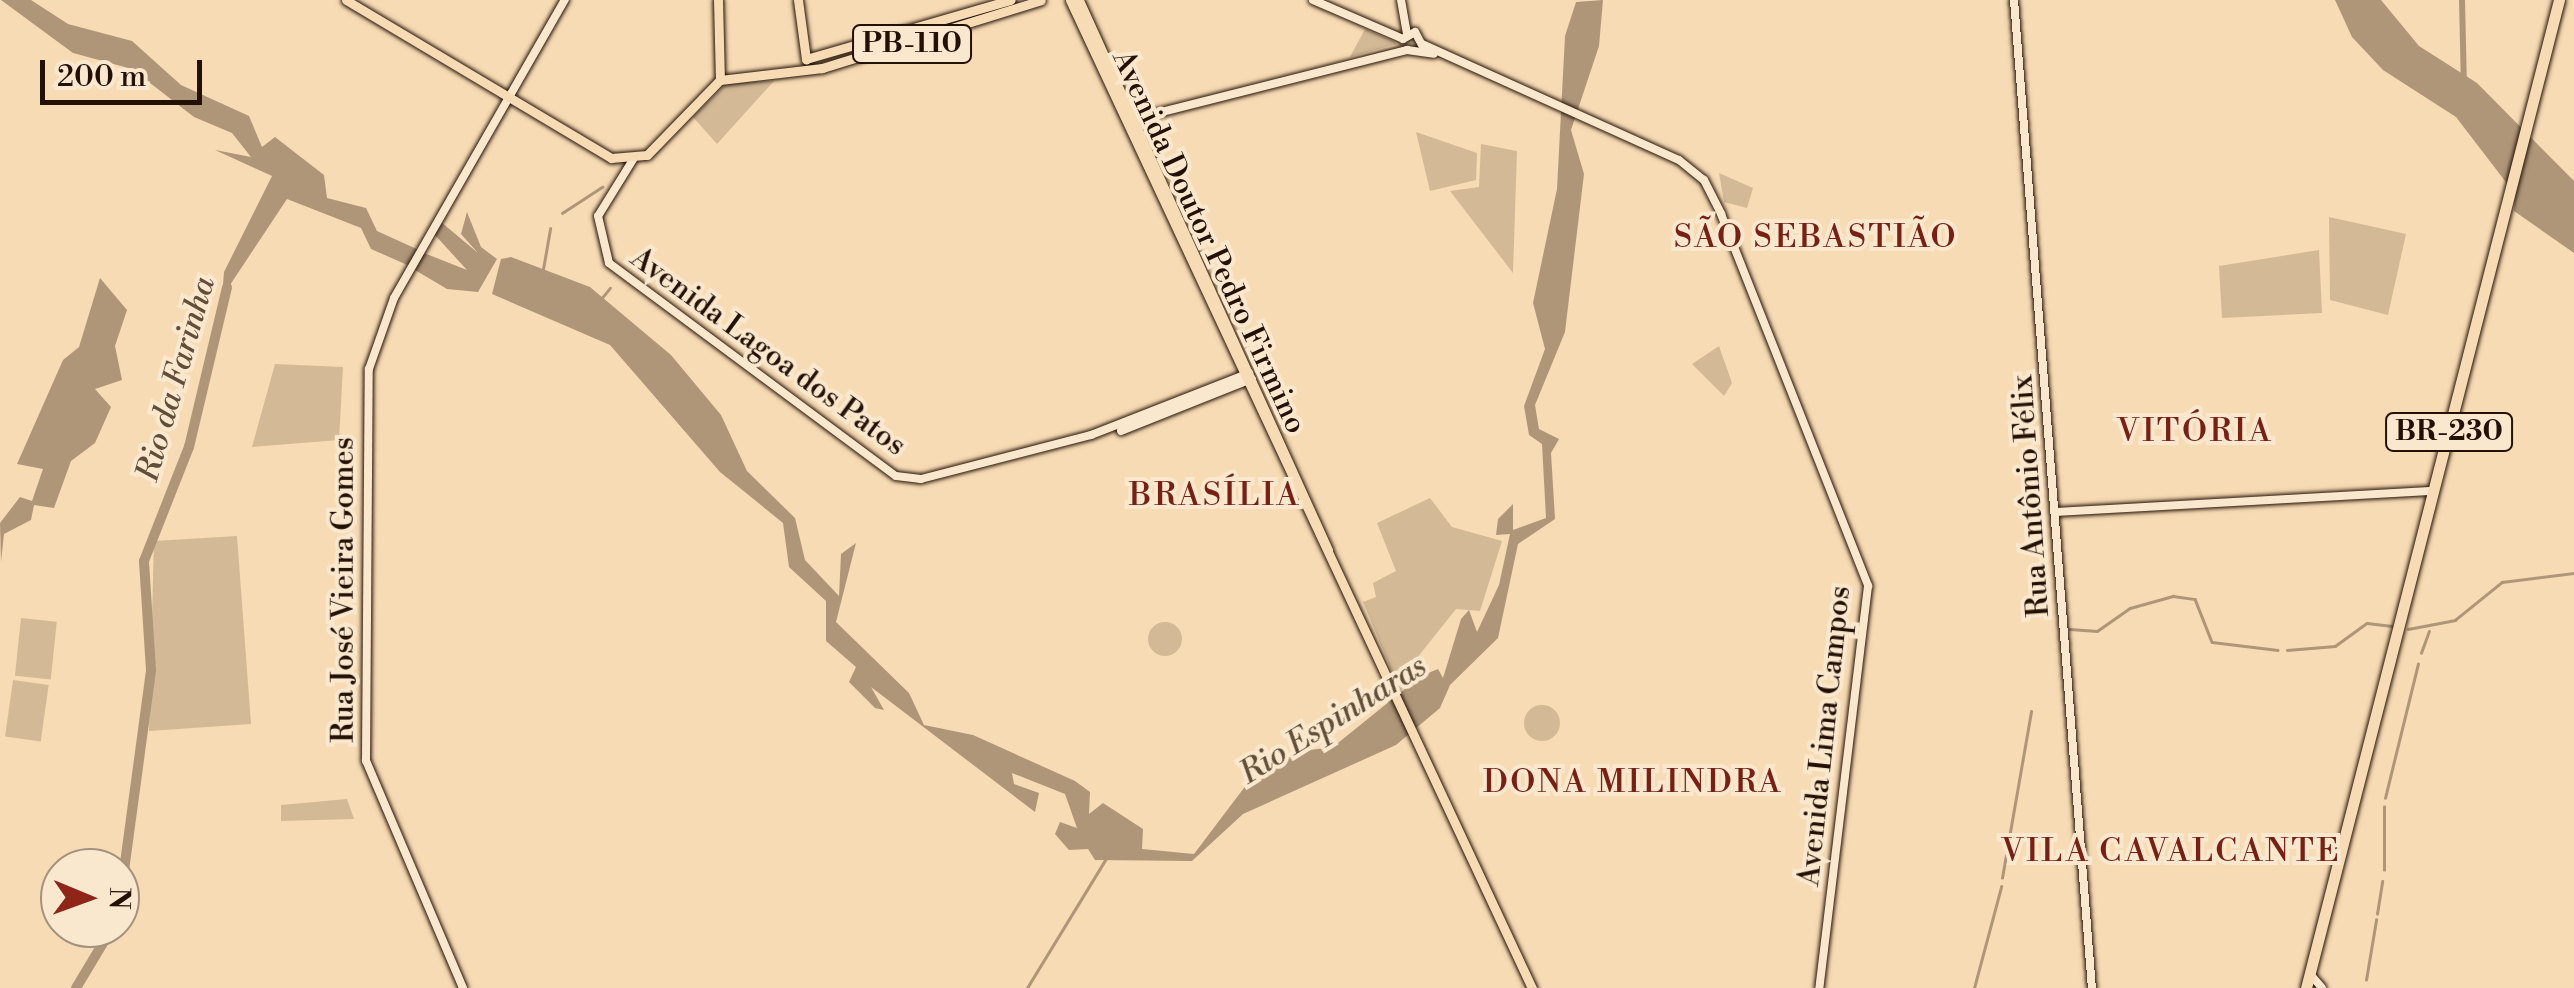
<!DOCTYPE html>
<html>
<head>
<meta charset="utf-8">
<style>
	body { margin:0 }
	#map { position:relative; width:2574px; height:988px; overflow:hidden; background:#f7dbb4; font-family:"Libre Bodoni",serif }
	div>[style] { position:absolute }
	.green>* { inset:0; background:#d3b996; transform-origin:0 0 }
	.round { border-radius:50% }
	.water>* { inset:0; background:#af9679 }
	.stream>* { height:2.5px; margin:-1.25px; padding:0 1.25px; transform-origin:1.25px; border-radius:1.25px; background:#af9679 }
	.canal>* { height:6px; margin:-3px; padding:0 3px; transform-origin:3px; border-radius:3px; background:#af9679 }
	.river>* { height:10px; margin:-5px; padding:0 5px; transform-origin:5px; border-radius:5px; background:#af9679 }
	.roads { filter:drop-shadow(0 0 2px #231106) drop-shadow(0 0 2px #231106) }
	.secondary>* { height:8px; margin:-4px; padding:0 4px; transform-origin:4px; border-radius:4px; background:#fae8ce }
	.primary>* { height:9px; margin:-4.5px; padding:0 4.5px; transform-origin:4.5px; border-radius:4.5px; background:#f7dbb4 }
	.highway>* { height:11px; margin:-5.5px; padding:0 5.5px; transform-origin:5.5px; border-radius:5.5px; background:#f7dbb4 }
	span { translate:-50% -50%; white-space:nowrap; text-align:center; line-height:1.15; -webkit-text-stroke:8px #fae8ce; paint-order:stroke }
	.shield-label span { padding:2px 8px; background:#fae8ce; border:2px solid; border-radius:8px; -webkit-text-stroke-width:0 }
	.shield-label { font-size:28px; color:#231106; font-weight:700 }
	.street-label { font-size:30px; color:#231106 }
	.neighbourhood-label { font-size:32px; color:#7a1f14; letter-spacing:2.5px }
	.water-label { font-size:32px; color:#624d3a; font-style:italic }
	.north { position:absolute; left:40px; top:848px; width:100px; height:100px; box-sizing:border-box; background:#fae8ce; border:2px solid #a4927e; border-radius:50%; rotate:91deg; font-size:28px; font-weight:700; line-height:40px; text-align:center; color:#231106 }
	.north::after { content:''; display:block; margin:auto; width:35px; height:45px; background:#8f2418; clip-path:polygon(50% 0,100% 100%,50% 72%,0 100%) }
	.scale { position:absolute; left:40px; top:60px; width:162px; height:45px; box-sizing:border-box; border:5px solid #231106; border-top:0; padding-left:12px; font-size:30px; line-height:35px; white-space:nowrap; color:#231106; -webkit-text-stroke:8px #fae8ce; paint-order:stroke }
</style>
</head>
<body>
<div id="map">
	<div class="green">
		<div style="clip-path:polygon(1365px 29px,1395px 42px,1396px 44px,1350px 57px)"></div>
		<div style="clip-path:polygon(774px 81px,717px 144px,693px 117px,727px 83px)"></div>
		<div style="clip-path:polygon(1416px 132px,1477px 153px,1476px 180px,1430px 191px)"></div>
		<div style="clip-path:polygon(1481px 144px,1517px 151px,1513px 273px,1450px 191px,1479px 187px)"></div>
		<div style="clip-path:polygon(1719px 173px,1753px 188px,1747px 208px,1724px 202px)"></div>
		<div style="clip-path:polygon(2329px 217px,2406px 234px,2388px 315px,2330px 300px)"></div>
		<div style="clip-path:polygon(2319px 250px,2322px 313px,2222px 318px,2219px 266px)"></div>
		<div style="clip-path:polygon(1719px 346px,1732px 383px,1724px 396px,1692px 364px)"></div>
		<div style="clip-path:polygon(275px 364px,343px 367px,339px 440px,252px 447px)"></div>
		<div style="clip-path:polygon(1430px 498px,1452px 527px,1502px 541px,1480px 611px,1456px 609px,1397px 683px,1363px 602px,1376px 597px,1373px 583px,1396px 571px,1377px 523px)"></div>
		<div style="clip-path:polygon(237px 536px,251px 724px,149px 731px,154px 541px)"></div>
		<div style="left:21px;top:618px;width:36px;height:58px;rotate:6deg"></div>
		<div class="round" style="left:1148px;top:622px;width:34px;height:34px"></div>
		<div style="left:13px;top:680px;width:36px;height:57px;rotate:8deg"></div>
		<div class="round" style="left:1524px;top:705px;width:36px;height:36px"></div>
		<div style="clip-path:polygon(347px 799px,354px 819px,281px 821px,281px 805px)"></div>
	</div>
	<div class="water">
		<div style="clip-path:polygon(1px 0,31px 0,68px 24px,132px 41px,181px 85px,249px 116px,262px 147px,275px 137px,324px 175px,327px 198px,366px 208px,377px 231px,421px 251px,412px 267px,371px 249px,361px 228px,287px 199px,222px 297px,224px 272px,272px 176px,215px 150px,251px 157px,232px 133px,194px 117px,132px 69px,73px 53px)"></div>
		<div style="clip-path:polygon(1603px 0,1599px 46px,1571px 130px,1584px 174px,1565px 332px,1535px 405px,1539px 429px,1559px 439px,1551px 453px,1555px 519px,1518px 544px,1498px 638px,1450px 685px,1440px 708px,1396px 745px,1243px 814px,1192px 861px,1095px 860px,1088px 849px,1069px 850px,1055px 834px,1060px 822px,1077px 828px,1065px 794px,1012px 773px,1014px 784px,1039px 793px,1035px 812px,871px 687px,884px 710px,875px 708px,849px 682px,856px 667px,826px 641px,826px 601px,789px 567px,783px 523px,720px 472px,610px 345px,492px 294px,501px 259px,511px 257px,590px 287px,671px 355px,721px 415px,747px 471px,795px 518px,805px 560px,839px 596px,841px 554px,856px 543px,836px 622px,909px 693px,924px 725px,973px 735px,1075px 781px,1090px 792px,1089px 814px,1103px 803px,1143px 829px,1142px 849px,1194px 854px,1253px 776px,1302px 751px,1333px 747px,1421px 676px,1438px 669px,1443px 678px,1461px 619px,1469px 610px,1477px 632px,1499px 585px,1510px 534px,1496px 535px,1498px 519px,1513px 504px,1513px 530px,1546px 518px,1542px 444px,1529px 435px,1524px 406px,1545px 349px,1533px 303px,1557px 189px,1565px 36px,1576px 2px)"></div>
		<div style="clip-path:polygon(2335px 0,2381px 0,2419px 46px,2477px 83px,2574px 181px,2574px 253px,2514px 211px,2515px 194px,2456px 117px,2383px 70px,2352px 37px)"></div>
		<div style="clip-path:polygon(467px 212px,481px 247px,497px 259px,478px 292px,447px 289px,415px 270px,424px 253px,467px 270px,434px 234px,441px 222px,478px 253px,461px 234px)"></div>
		<div style="clip-path:polygon(100px 278px,127px 310px,115px 346px,122px 380px,95px 389px,111px 407px,95px 443px,71px 461px,54px 508px,34px 505px,31px 520px,4px 534px,1px 562px,0 523px,20px 497px,32px 501px,43px 469px,17px 464px,63px 360px,79px 347px)"></div>
	</div>
	<div class="stream">
		<div style="left:562px;top:213px;width:48px;rotate:-33deg"></div>
		<div style="left:542px;top:275px;width:47px;rotate:-80.1deg"></div>
		<div style="left:601px;top:299px;width:14px;rotate:-51deg"></div>
		<div style="left:2070px;top:629px;width:27px;rotate:4deg"></div>
		<div style="left:2097px;top:631px;width:40px;rotate:-34.9deg"></div>
		<div style="left:2130px;top:608px;width:45px;rotate:-15.6deg"></div>
		<div style="left:2173px;top:596px;width:22px;rotate:8deg"></div>
		<div style="left:2195px;top:599px;width:46px;rotate:68.4deg"></div>
		<div style="left:2212px;top:642px;width:66px;rotate:6.9deg"></div>
		<div style="left:2408px;top:629px;width:48px;rotate:-10.8deg"></div>
		<div style="left:2455px;top:620px;width:60px;rotate:-39deg"></div>
		<div style="left:2502px;top:582px;width:73px;rotate:-7.1deg"></div>
		<div style="left:2287px;top:650px;width:48px;rotate:-4.8deg"></div>
		<div style="left:2335px;top:646px;width:39px;rotate:-36deg"></div>
		<div style="left:2367px;top:623px;width:25px;rotate:7deg"></div>
		<div style="left:2421px;top:653px;width:23px;rotate:-70deg"></div>
		<div style="left:2385px;top:798px;width:138px;rotate:-76.2deg"></div>
		<div style="left:2384px;top:870px;width:63px;rotate:-90deg"></div>
		<div style="left:2002px;top:878px;width:169px;rotate:-80.1deg"></div>
		<div style="left:2377px;top:914px;width:33px;rotate:-81deg"></div>
		<div style="left:2366px;top:980px;width:61px;rotate:-80.5deg"></div>
		<div style="left:1027px;top:988px;width:153px;rotate:-58.6deg"></div>
		<div style="left:1974px;top:988px;width:105px;rotate:-75deg"></div>
	</div>
	<div class="canal">
		<div style="left:2462px;top:0;width:86px;rotate:88.7deg"></div>
	</div>
	<div class="river">
		<div style="left:1377px;top:727px;width:63px;rotate:-36deg"></div>
		<div style="left:120px;top:900px;width:232px;rotate:-82.3deg"></div>
		<div style="left:151px;top:670px;width:109px;rotate:-93.7deg"></div>
		<div style="left:144px;top:561px;width:123px;rotate:-68.5deg"></div>
		<div style="left:189px;top:447px;width:164px;rotate:-76.6deg"></div>
		<div style="left:76px;top:988px;width:70px;rotate:-59deg"></div>
	</div>
	<div class="roads">
		<div class="secondary">
			<div style="left:1313px;top:0;width:98px;rotate:23.4deg"></div>
			<div style="left:1401px;top:0;width:35px;rotate:80deg"></div>
			<div style="left:2014px;top:0;width:991px;rotate:85.49deg"></div>
			<div style="left:1403px;top:39px;width:14px;rotate:-30deg"></div>
			<div style="left:1415px;top:32px;width:15px;rotate:62deg"></div>
			<div style="left:1422px;top:44px;width:282px;rotate:24.3deg"></div>
			<div style="left:1679px;top:160px;width:32px;rotate:39deg"></div>
			<div style="left:1704px;top:180px;width:38px;rotate:63deg"></div>
			<div style="left:1721px;top:214px;width:400px;rotate:68.4deg"></div>
			<div style="left:1868px;top:586px;width:405px;rotate:96.9deg"></div>
			<div style="left:1134px;top:119px;width:282px;rotate:-14.2deg"></div>
			<div style="left:1407px;top:50px;width:27px;rotate:8deg"></div>
			<div style="left:634px;top:158px;width:68px;rotate:121.8deg"></div>
			<div style="left:598px;top:216px;width:48px;rotate:76.8deg"></div>
			<div style="left:609px;top:263px;width:357px;rotate:36.6deg"></div>
			<div style="left:896px;top:476px;width:25px;rotate:7deg"></div>
			<div style="left:921px;top:479px;width:176px;rotate:-14.5deg"></div>
			<div style="left:1091px;top:435px;width:170px;rotate:-21.4deg"></div>
			<div style="left:1121px;top:431px;width:141px;rotate:-21.7deg"></div>
			<div style="left:2055px;top:512px;width:380px;rotate:-3.2deg"></div>
			<div style="left:2310px;top:974px;width:18px;rotate:49deg"></div>
			<div style="left:463px;top:988px;width:247px;rotate:-113.1deg"></div>
			<div style="left:366px;top:761px;width:392px;rotate:-89.6deg"></div>
			<div style="left:369px;top:369px;width:75px;rotate:-70.6deg"></div>
			<div style="left:394px;top:298px;width:344px;rotate:-60.2deg"></div>
		</div>
		<div class="primary">
			<div style="left:346px;top:0;width:309px;rotate:30.8deg"></div>
			<div style="left:611px;top:158px;width:36px;rotate:-5deg"></div>
			<div style="left:647px;top:155px;width:105px;rotate:-45.8deg"></div>
			<div style="left:720px;top:80px;width:103px;rotate:-6.7deg"></div>
			<div style="left:822px;top:68px;width:229px;rotate:-17.2deg"></div>
			<div style="left:718px;top:0;width:80px;rotate:88.6deg"></div>
			<div style="left:798px;top:0;width:60px;rotate:82.3deg"></div>
			<div style="left:806px;top:59px;width:213px;rotate:-16.1deg"></div>
			<div style="left:1070px;top:0;width:1091px;rotate:64.94deg"></div>
			<div style="left:1079px;top:0;width:604px;rotate:65.64deg"></div>
		</div>
		<div class="highway">
			<div style="left:2306px;top:988px;width:1020px;rotate:-75.64deg"></div>
		</div>
	</div>
	<div class="shield-label">
		<span style="left:912px;top:44px">PB-110</span>
		<span style="left:2449px;top:432px">BR-230</span>
	</div>
	<div class="street-label">
		<span style="left:1209px;top:242px;rotate:65deg">Avenida Doutor Pedro Firmino</span>
		<span style="left:768px;top:352px;rotate:36deg">Avenida Lagoa dos Patos</span>
		<span style="left:2031px;top:496px;rotate:-94deg">Rua Antônio Félix</span>
		<span style="left:344px;top:590px;rotate:-90deg">Rua José Vieira Gomes</span>
		<span style="left:1825px;top:736px;rotate:-84deg">Avenida Lima Campos</span>
	</div>
	<div class="neighbourhood-label">
		<span style="left:1816px;top:237px">SÃO SEBASTIÃO</span>
		<span style="left:2195px;top:431px">VITÓRIA</span>
		<span style="left:1215px;top:495px">BRASÍLIA</span>
		<span style="left:1633px;top:782px">DONA MILINDRA</span>
		<span style="left:2171px;top:851px">VILA CAVALCANTE</span>
	</div>
	<div class="water-label">
		<span style="left:176px;top:379px;rotate:-74deg">Rio da Farinha</span>
		<span style="left:1333px;top:720px;rotate:-32deg">Rio Espinharas</span>
	</div>
	<div class="north">N</div>
	<div class="scale">200 m</div>
</div>
</body>
</html>
